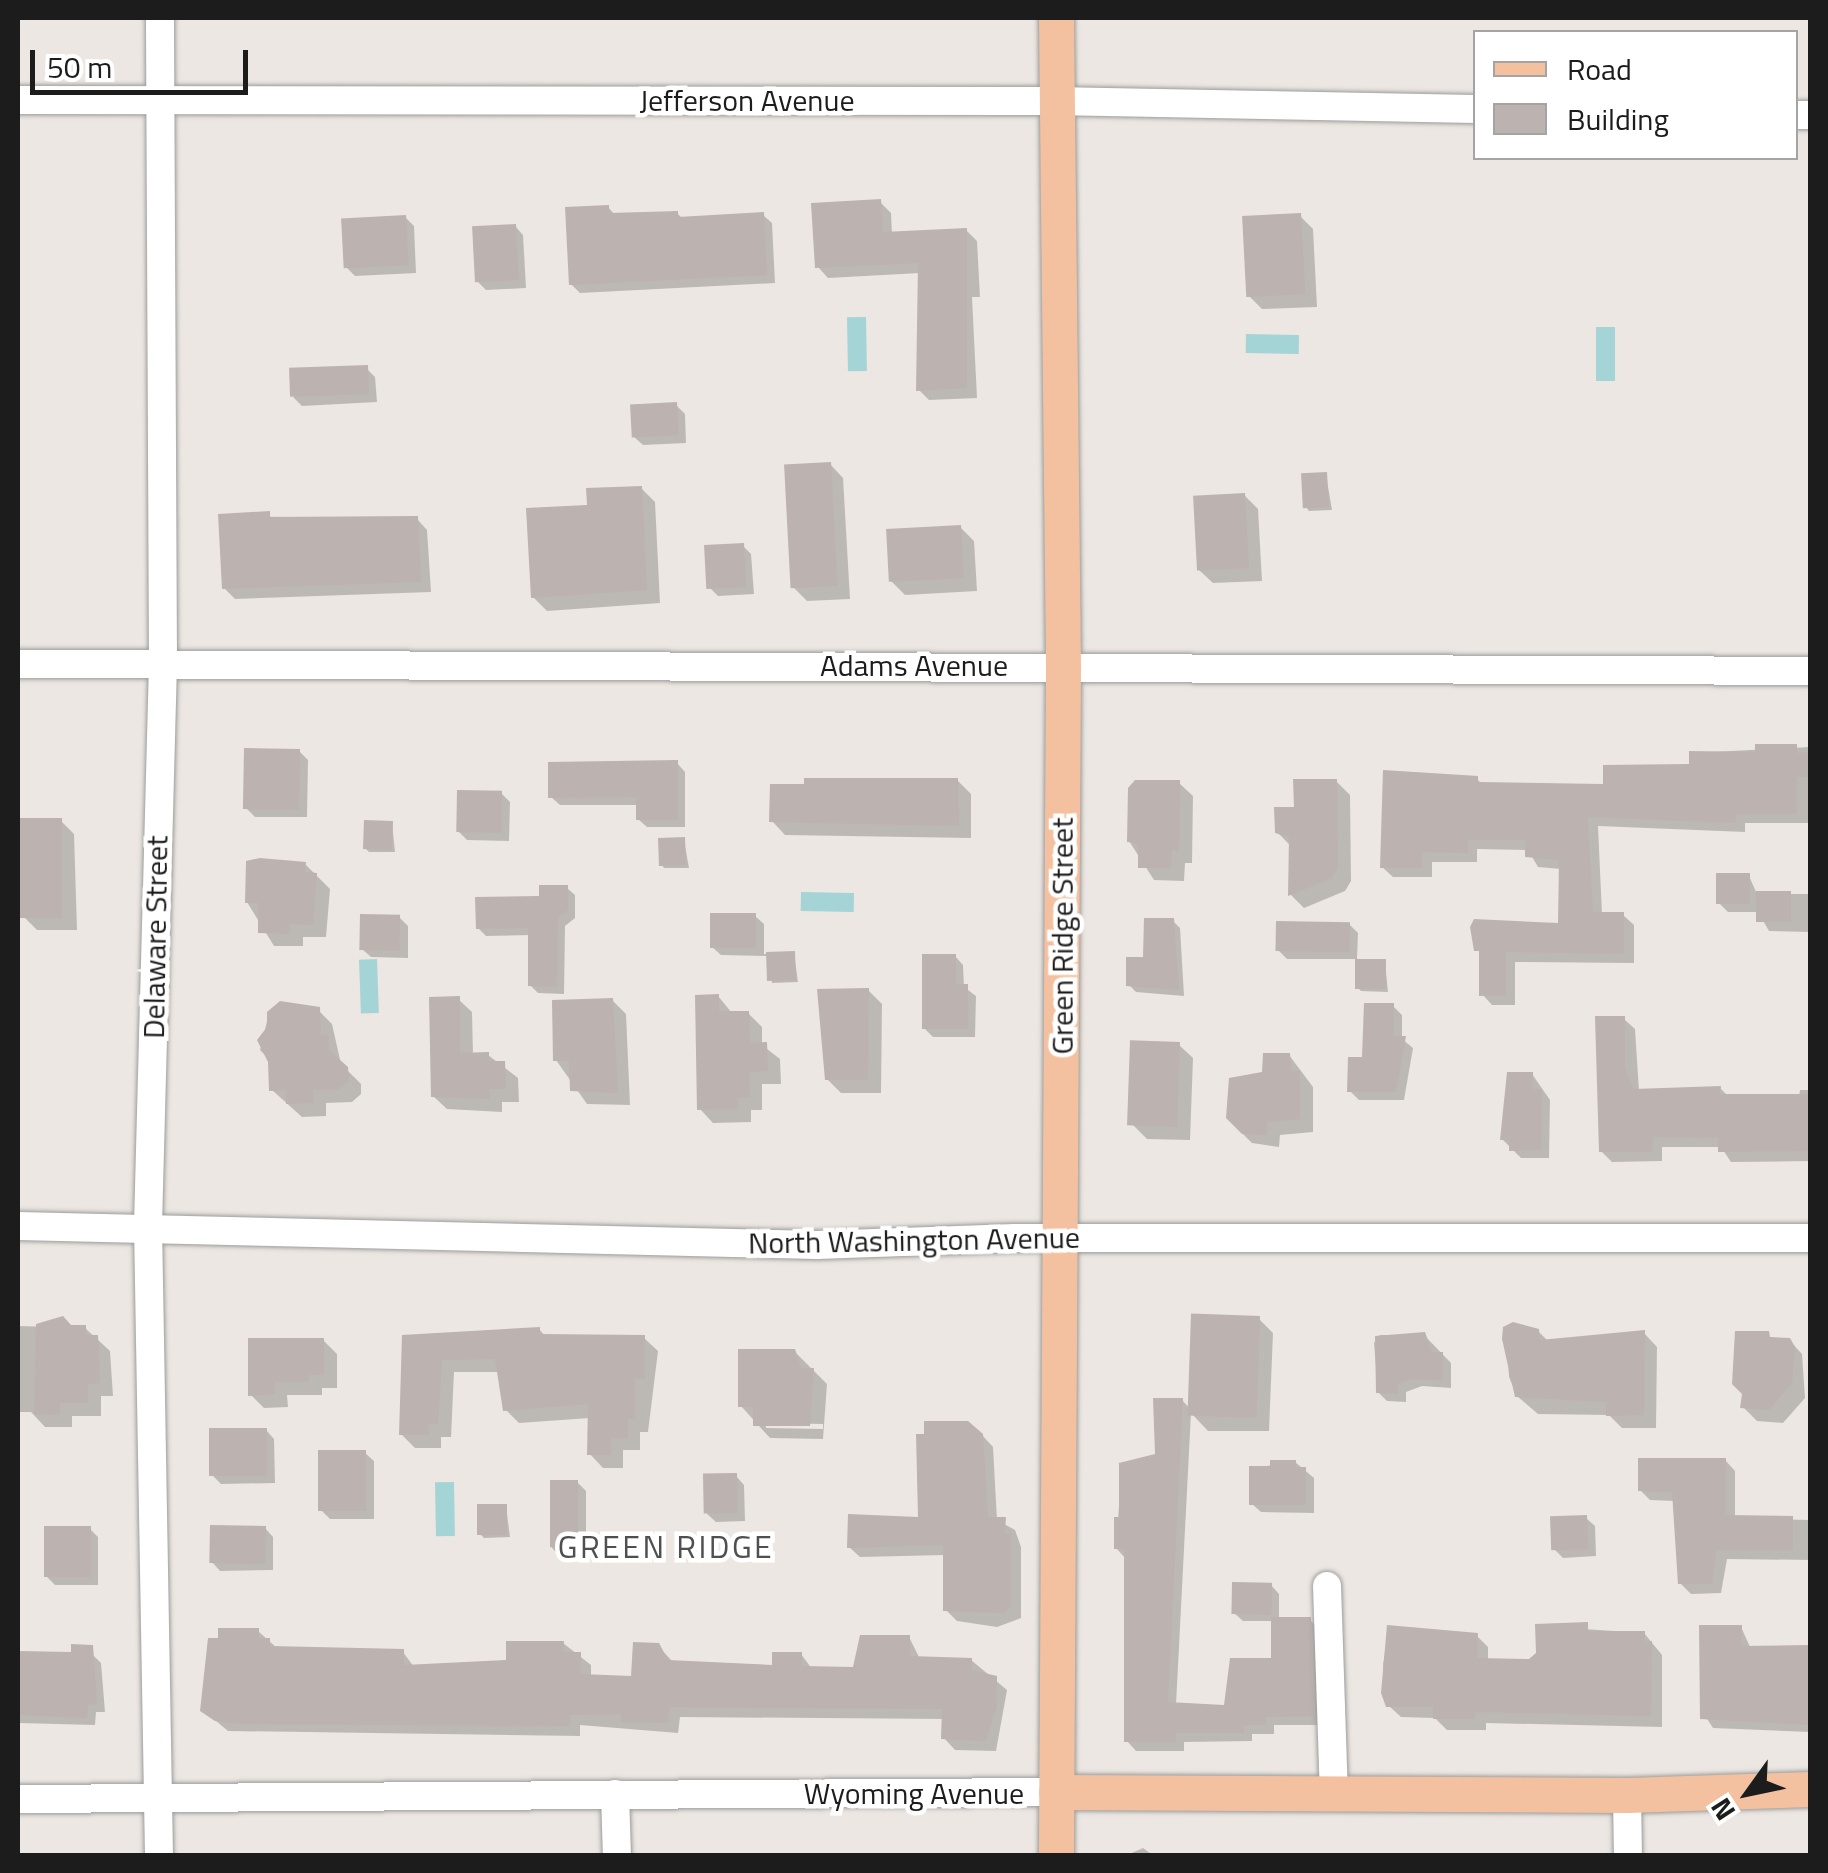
<!DOCTYPE html>
<html>
<head>
<meta charset="utf-8">
<style>
	body { margin:0 }
	#map { position:relative; width:1828px; height:1873px; overflow:hidden; background:#ece7e2; font-family:"Titillium Web",sans-serif }
	div>[style] { position:absolute }
	.water>* { inset:0; background:#a5d4d7; transform-origin:0 0 }
	.shadow>* { inset:0; background:#0003 }
	.building>* { inset:0; background:#bcb2af; transform-origin:0 0 }
	.roads { filter:drop-shadow(0 0 2px #9d9d9d) drop-shadow(0 0 2px #9d9d9d) }
	.minor>* { height:28px; margin:-14px; padding:0 14px; transform-origin:14px; border-radius:14px; background:#fff }
	.major>* { height:35px; margin:-17.5px; padding:0 17.5px; transform-origin:17.5px; border-radius:17.5px; background:#f3c1a0 }
	span { translate:-50% -50%; white-space:nowrap; text-align:center; line-height:1.15; -webkit-text-stroke:9px #fff; paint-order:stroke }
	.street-label { font-size:30px; color:#1c1c1c }
	.neighbourhood-label { font-size:32px; color:#4f4f4f; letter-spacing:2.5px }
	.frame { position:absolute; inset:0; border:20px solid #1c1c1c; pointer-events:none }
	.legend { position:absolute; left:1473px; top:30px; width:325px; height:130px; box-sizing:border-box; background:#fff; border:2px solid #a4a4a4; margin:0; padding:12px 18px; list-style:none; font-size:30px; color:#1c1c1c }
	.legend li { display:flex; align-items:center; gap:20px; height:50px }
	.legend b { width:50px; border:2px solid #a4a4a4 }
	.north { position:absolute; left:1698px; top:1743px; width:100px; height:100px; -webkit-text-stroke:8px #fff; paint-order:stroke; rotate:237deg; font-size:28px; font-weight:700; line-height:40px; text-align:center; color:#1c1c1c }
	.north::after { content:''; display:block; margin:auto; width:35px; height:45px; background:#1c1c1c; clip-path:polygon(50% 0,100% 100%,50% 72%,0 100%) }
	.scale { position:absolute; left:30px; top:50px; width:218px; height:45px; box-sizing:border-box; border:5px solid #1c1c1c; border-top:0; padding-left:12px; font-size:30px; line-height:35px; white-space:nowrap; color:#1c1c1c; -webkit-text-stroke:8px #fff; paint-order:stroke }
</style>
</head>
<body>
<div id="map">
	<div class="water">
		<div style="left:866px;top:317px;width:54px;height:19px;rotate:89deg"></div>
		<div style="left:1596px;top:327px;width:19px;height:54px"></div>
		<div style="left:1246px;top:334px;width:53px;height:19px;rotate:1deg"></div>
		<div style="left:801px;top:892px;width:53px;height:19px;rotate:1deg"></div>
		<div style="left:377px;top:959px;width:54px;height:18px;rotate:88deg"></div>
		<div style="left:454px;top:1482px;width:54px;height:19px;rotate:89deg"></div>
	</div>
	<div class="shadow">
		<div style="clip-path:polygon(880px 202px,891px 213px,892px 234px,966px 230px,977px 241px,980px 297px,972px 297px,977px 398px,929px 400px,919px 390px,920px 273px,828px 278px,818px 267px)"></div>
		<div style="clip-path:polygon(608px 207px,616px 216px,677px 213px,683px 219px,763px 215px,772px 223px,775px 283px,580px 293px,571px 284px)"></div>
		<div style="clip-path:polygon(1300px 216px,1313px 229px,1317px 307px,1262px 309px,1248px 295px)"></div>
		<div style="clip-path:polygon(405px 217px,414px 226px,416px 273px,355px 276px,346px 267px)"></div>
		<div style="clip-path:polygon(515px 226px,523px 235px,526px 288px,486px 290px,477px 281px)"></div>
		<div style="clip-path:polygon(366px 368px,375px 377px,377px 402px,302px 406px,293px 397px)"></div>
		<div style="clip-path:polygon(676px 405px,685px 414px,686px 443px,643px 445px,634px 437px)"></div>
		<div style="clip-path:polygon(830px 464px,843px 478px,850px 599px,807px 601px,793px 587px)"></div>
		<div style="clip-path:polygon(1326px 475px,1332px 510px,1309px 511px,1306px 507px)"></div>
		<div style="clip-path:polygon(641px 488px,655px 502px,660px 603px,547px 611px,533px 597px,590px 508px)"></div>
		<div style="clip-path:polygon(1244px 495px,1258px 509px,1262px 581px,1213px 583px,1199px 570px)"></div>
		<div style="clip-path:polygon(221px 516px,417px 519px,427px 530px,431px 592px,235px 599px,224px 588px)"></div>
		<div style="clip-path:polygon(960px 527px,974px 541px,977px 591px,905px 595px,891px 581px)"></div>
		<div style="clip-path:polygon(743px 546px,751px 554px,754px 594px,718px 596px,709px 587px)"></div>
		<div style="clip-path:polygon(1810px 747px,1810px 823px,1745px 823px,1745px 832px,1598px 826px,1602px 914px,1623px 915px,1634px 925px,1634px 963px,1515px 962px,1515px 1005px,1492px 1005px,1482px 994px,1477px 922px,1560px 926px,1561px 869px,1538px 867px,1528px 850px,1477px 849px,1477px 862px,1432px 862px,1432px 877px,1393px 877px,1382px 867px,1477px 779px,1483px 785px,1605px 787px,1691px 766px,1692px 753px)"></div>
		<div style="clip-path:polygon(299px 751px,308px 760px,307px 817px,255px 817px,246px 808px)"></div>
		<div style="clip-path:polygon(677px 763px,685px 772px,685px 827px,647px 827px,638px 819px,638px 805px,560px 805px,551px 797px)"></div>
		<div style="clip-path:polygon(957px 780px,971px 794px,971px 838px,785px 835px,772px 821px)"></div>
		<div style="clip-path:polygon(1336px 781px,1350px 795px,1351px 881px,1345px 891px,1304px 908px,1291px 895px,1291px 846px,1277px 832px)"></div>
		<div style="clip-path:polygon(1179px 783px,1193px 796px,1192px 863px,1185px 863px,1184px 881px,1154px 880px,1129px 841px)"></div>
		<div style="clip-path:polygon(501px 793px,510px 802px,509px 841px,467px 840px,458px 831px)"></div>
		<div style="clip-path:polygon(18px 821px,61px 821px,74px 834px,77px 930px,37px 930px,24px 917px,18px 903px)"></div>
		<div style="clip-path:polygon(392px 823px,395px 852px,369px 852px,365px 848px)"></div>
		<div style="clip-path:polygon(684px 840px,689px 868px,664px 868px,661px 864px)"></div>
		<div style="clip-path:polygon(305px 864px,330px 889px,326px 937px,303px 937px,303px 946px,274px 946px,247px 902px)"></div>
		<div style="clip-path:polygon(1749px 876px,1757px 894px,1810px 894px,1810px 932px,1769px 931px,1758px 912px,1728px 912px,1719px 903px)"></div>
		<div style="clip-path:polygon(567px 888px,575px 895px,575px 918px,565px 926px,564px 994px,538px 993px,530px 985px,531px 935px,486px 936px,478px 928px)"></div>
		<div style="clip-path:polygon(755px 916px,764px 924px,764px 954px,794px 954px,798px 982px,772px 983px,768px 956px,721px 955px,712px 947px)"></div>
		<div style="clip-path:polygon(399px 917px,408px 926px,408px 958px,371px 957px,362px 949px)"></div>
		<div style="clip-path:polygon(1173px 921px,1180px 928px,1184px 996px,1136px 992px,1129px 985px)"></div>
		<div style="clip-path:polygon(1349px 924px,1358px 933px,1357px 959px,1287px 959px,1278px 950px)"></div>
		<div style="clip-path:polygon(955px 956px,963px 965px,964px 987px,976px 996px,975px 1037px,933px 1037px,924px 1028px)"></div>
		<div style="clip-path:polygon(1385px 962px,1388px 992px,1361px 991px,1358px 988px)"></div>
		<div style="clip-path:polygon(868px 990px,882px 1004px,881px 1093px,841px 1093px,827px 1079px)"></div>
		<div style="clip-path:polygon(718px 996px,732px 1013px,748px 1013px,762px 1027px,762px 1045px,780px 1059px,781px 1084px,762px 1084px,762px 1110px,751px 1110px,751px 1122px,713px 1123px,700px 1109px)"></div>
		<div style="clip-path:polygon(458px 999px,472px 1012px,473px 1055px,488px 1055px,518px 1078px,519px 1102px,502px 1102px,502px 1112px,447px 1109px,433px 1096px)"></div>
		<div style="clip-path:polygon(612px 1000px,626px 1014px,630px 1105px,587px 1104px,556px 1060px)"></div>
		<div style="clip-path:polygon(1393px 1006px,1402px 1015px,1402px 1039px,1413px 1048px,1404px 1100px,1359px 1100px,1350px 1091px)"></div>
		<div style="clip-path:polygon(318px 1010px,332px 1024px,341px 1064px,361px 1084px,361px 1094px,352px 1102px,326px 1103px,326px 1116px,302px 1117px,272px 1090px,271px 1061px,260px 1050px,269px 1013px)"></div>
		<div style="clip-path:polygon(1624px 1019px,1635px 1029px,1639px 1091px,1720px 1088px,1728px 1096px,1799px 1097px,1800px 1090px,1810px 1090px,1810px 1161px,1731px 1162px,1721px 1147px,1662px 1147px,1662px 1161px,1612px 1162px,1601px 1151px)"></div>
		<div style="clip-path:polygon(1179px 1045px,1193px 1058px,1190px 1140px,1147px 1139px,1133px 1125px)"></div>
		<div style="clip-path:polygon(1289px 1055px,1313px 1087px,1313px 1132px,1280px 1135px,1279px 1147px,1252px 1143px,1238px 1129px,1265px 1074px)"></div>
		<div style="clip-path:polygon(1532px 1074px,1550px 1100px,1549px 1158px,1521px 1158px,1502px 1139px)"></div>
		<div style="clip-path:polygon(1259px 1319px,1273px 1333px,1269px 1431px,1208px 1431px,1191px 1413px,1176px 1705px,1226px 1708px,1274px 1660px,1274px 1621px,1243px 1621px,1234px 1613px,1271px 1585px,1279px 1594px,1279px 1619px,1309px 1619px,1319px 1629px,1322px 1725px,1274px 1725px,1274px 1734px,1252px 1734px,1252px 1741px,1184px 1742px,1184px 1751px,1136px 1751px,1127px 1741px,1126px 1559px,1116px 1548px,1122px 1465px,1158px 1456px,1182px 1400px,1194px 1413px)"></div>
		<div style="clip-path:polygon(18px 1326px,85px 1328px,110px 1351px,113px 1396px,101px 1396px,101px 1416px,72px 1416px,72px 1427px,45px 1427px,31px 1412px,18px 1412px)"></div>
		<div style="clip-path:polygon(1506px 1328px,1538px 1331px,1549px 1342px,1644px 1333px,1657px 1347px,1656px 1428px,1622px 1428px,1609px 1415px,1538px 1414px,1517px 1396px,1509px 1377px)"></div>
		<div style="clip-path:polygon(539px 1329px,546px 1337px,644px 1338px,658px 1351px,648px 1432px,640px 1432px,640px 1450px,623px 1450px,623px 1468px,603px 1468px,590px 1454px,590px 1418px,519px 1423px,506px 1410px,498px 1372px,454px 1372px,451px 1437px,441px 1437px,441px 1448px,415px 1448px,401px 1434px,404px 1337px)"></div>
		<div style="clip-path:polygon(1380px 1335px,1424px 1335px,1451px 1363px,1451px 1388px,1422px 1386px,1406px 1392px,1406px 1402px,1387px 1401px,1378px 1392px,1374px 1343px)"></div>
		<div style="clip-path:polygon(323px 1340px,337px 1354px,337px 1388px,322px 1388px,322px 1395px,287px 1395px,288px 1407px,264px 1408px,251px 1395px)"></div>
		<div style="clip-path:polygon(1789px 1340px,1802px 1354px,1805px 1398px,1783px 1423px,1757px 1421px,1743px 1407px)"></div>
		<div style="clip-path:polygon(evenodd,794px 1351px,827px 1384px,823px 1439px,770px 1438px,741px 1406px,794px 1351px,766px 1423px,823px 1424px,823px 1429px,766px 1428px,766px 1423px)"></div>
		<div style="clip-path:polygon(266px 1430px,274px 1439px,275px 1483px,221px 1484px,212px 1475px)"></div>
		<div style="clip-path:polygon(982px 1435px,993px 1447px,997px 1520px,1015px 1530px,1021px 1547px,1021px 1618px,997px 1627px,957px 1621px,946px 1610px,945px 1555px,860px 1557px,849px 1547px,921px 1520px)"></div>
		<div style="clip-path:polygon(365px 1453px,374px 1461px,374px 1519px,330px 1519px,321px 1510px)"></div>
		<div style="clip-path:polygon(1725px 1460px,1735px 1471px,1735px 1518px,1810px 1520px,1810px 1560px,1727px 1559px,1721px 1593px,1691px 1594px,1680px 1583px,1675px 1501px,1650px 1500px,1640px 1490px)"></div>
		<div style="clip-path:polygon(1295px 1462px,1314px 1478px,1314px 1513px,1261px 1512px,1252px 1504px,1252px 1468px)"></div>
		<div style="clip-path:polygon(736px 1476px,744px 1485px,745px 1521px,716px 1522px,707px 1514px)"></div>
		<div style="clip-path:polygon(577px 1482px,586px 1491px,586px 1556px,559px 1555px,550px 1546px)"></div>
		<div style="clip-path:polygon(506px 1506px,510px 1537px,484px 1538px,480px 1534px)"></div>
		<div style="clip-path:polygon(1586px 1518px,1595px 1526px,1596px 1556px,1563px 1558px,1554px 1549px)"></div>
		<div style="clip-path:polygon(265px 1528px,273px 1537px,273px 1570px,220px 1571px,212px 1562px)"></div>
		<div style="clip-path:polygon(90px 1529px,98px 1537px,98px 1585px,55px 1585px,46px 1576px)"></div>
		<div style="clip-path:polygon(1538px 1626px,1644px 1633px,1662px 1655px,1662px 1727px,1486px 1723px,1486px 1730px,1447px 1730px,1435px 1718px,1401px 1717px,1389px 1706px,1383px 1665px,1389px 1627px,1476px 1635px,1488px 1647px,1488px 1661px,1530px 1661px,1538px 1654px)"></div>
		<div style="clip-path:polygon(1702px 1627px,1741px 1627px,1751px 1649px,1810px 1648px,1810px 1732px,1713px 1728px,1700px 1708px)"></div>
		<div style="clip-path:polygon(258px 1631px,277px 1648px,403px 1652px,414px 1667px,508px 1663px,563px 1643px,591px 1665px,591px 1677px,633px 1678px,658px 1646px,673px 1662px,774px 1668px,801px 1654px,812px 1669px,855px 1669px,909px 1637px,920px 1659px,971px 1660px,1007px 1690px,996px 1751px,955px 1750px,944px 1738px,944px 1719px,680px 1717px,678px 1733px,580px 1725px,580px 1736px,228px 1731px,203px 1710px)"></div>
		<div style="clip-path:polygon(18px 1654px,92px 1654px,101px 1663px,105px 1712px,96px 1712px,95px 1725px,18px 1723px)"></div>
		<div style="clip-path:polygon(1143px 1848px,1154px 1856px,1125px 1856px)"></div>
	</div>
	<div class="building">
		<div style="clip-path:polygon(881px 199px,883px 232px,967px 228px,967px 388px,916px 391px,918px 263px,815px 268px,811px 203px)"></div>
		<div style="clip-path:polygon(609px 205px,609px 213px,678px 211px,678px 217px,764px 212px,767px 275px,569px 285px,565px 207px)"></div>
		<div style="left:1301px;top:213px;width:81px;height:59px;rotate:87deg"></div>
		<div style="left:406px;top:215px;width:50px;height:65px;rotate:87deg"></div>
		<div style="left:516px;top:224px;width:56px;height:44px;rotate:87deg"></div>
		<div style="left:368px;top:365px;width:29px;height:79px;rotate:88deg"></div>
		<div style="left:677px;top:402px;width:33px;height:47px;rotate:87deg"></div>
		<div style="left:831px;top:462px;width:124px;height:47px;rotate:87deg"></div>
		<div style="left:1327px;top:472px;width:35px;height:26px;rotate:87deg"></div>
		<div style="clip-path:polygon(642px 486px,647px 590px,531px 598px,526px 508px,587px 505px,586px 488px)"></div>
		<div style="left:1245px;top:493px;width:75px;height:52px;rotate:87deg"></div>
		<div style="clip-path:polygon(270px 511px,270px 517px,418px 516px,421px 582px,222px 589px,218px 514px)"></div>
		<div style="left:961px;top:525px;width:53px;height:75px;rotate:87deg"></div>
		<div style="left:744px;top:543px;width:44px;height:40px;rotate:87deg"></div>
		<div style="clip-path:polygon(1755px 744px,1797px 744px,1797px 753px,1810px 752px,1810px 777px,1797px 777px,1797px 814px,1736px 814px,1735px 823px,1588px 817px,1593px 912px,1624px 912px,1624px 954px,1506px 952px,1506px 995px,1479px 996px,1479px 951px,1474px 951px,1470px 927px,1474px 919px,1558px 923px,1559px 860px,1525px 857px,1525px 840px,1468px 840px,1468px 853px,1422px 852px,1422px 868px,1380px 868px,1383px 770px,1478px 776px,1478px 782px,1603px 784px,1603px 765px,1689px 764px,1689px 751px,1755px 752px)"></div>
		<div style="left:244px;top:748px;width:56px;height:61px;rotate:1deg"></div>
		<div style="clip-path:polygon(678px 760px,678px 820px,636px 820px,636px 797px,548px 798px,548px 762px)"></div>
		<div style="clip-path:polygon(804px 778px,958px 778px,959px 826px,769px 822px,770px 784px,804px 784px)"></div>
		<div style="clip-path:polygon(1293px 779px,1337px 779px,1338px 867px,1332px 878px,1288px 896px,1289px 837px,1275px 833px,1274px 807px,1294px 807px)"></div>
		<div style="clip-path:polygon(1135px 780px,1180px 780px,1179px 851px,1172px 850px,1171px 868px,1138px 868px,1138px 843px,1127px 842px,1128px 788px)"></div>
		<div style="left:457px;top:790px;width:45px;height:42px;rotate:1deg"></div>
		<div style="left:18px;top:818px;width:44px;height:100px"></div>
		<div style="left:364px;top:820px;width:29px;height:29px;rotate:2deg"></div>
		<div style="left:685px;top:837px;width:28px;height:27px;rotate:88deg"></div>
		<div style="clip-path:polygon(260px 858px,306px 862px,305px 872px,317px 873px,313px 925px,290px 924px,290px 934px,258px 933px,258px 903px,245px 903px,246px 861px)"></div>
		<div style="left:1716px;top:873px;width:34px;height:31px"></div>
		<div style="clip-path:polygon(539px 885px,568px 885px,568px 910px,558px 918px,557px 987px,528px 986px,528px 928px,476px 929px,475px 897px,539px 896px)"></div>
		<div style="left:1756px;top:891px;width:35px;height:31px"></div>
		<div style="left:710px;top:913px;width:46px;height:35px"></div>
		<div style="left:360px;top:914px;width:40px;height:36px;rotate:1deg"></div>
		<div style="clip-path:polygon(1144px 918px,1174px 918px,1179px 990px,1126px 986px,1126px 957px,1143px 957px)"></div>
		<div style="left:1276px;top:921px;width:74px;height:30px;rotate:1deg"></div>
		<div style="left:795px;top:951px;width:29px;height:29px;rotate:88deg"></div>
		<div style="clip-path:polygon(922px 954px,956px 954px,956px 984px,968px 984px,968px 1029px,922px 1029px)"></div>
		<div style="left:1355px;top:959px;width:31px;height:30px"></div>
		<div style="clip-path:polygon(869px 988px,868px 1080px,825px 1080px,817px 989px)"></div>
		<div style="clip-path:polygon(719px 994px,719px 1011px,749px 1011px,750px 1043px,767px 1042px,768px 1071px,749px 1072px,750px 1097px,738px 1098px,738px 1109px,697px 1110px,695px 995px)"></div>
		<div style="clip-path:polygon(460px 996px,460px 1053px,489px 1052px,489px 1061px,505px 1061px,506px 1089px,489px 1089px,490px 1099px,431px 1097px,429px 997px)"></div>
		<div style="clip-path:polygon(613px 998px,618px 1093px,570px 1091px,569px 1061px,553px 1061px,552px 1000px)"></div>
		<div style="clip-path:polygon(280px 1001px,320px 1007px,321px 1035px,328px 1034px,329px 1050px,348px 1067px,349px 1080px,337px 1090px,313px 1090px,314px 1103px,286px 1104px,286px 1090px,269px 1091px,268px 1062px,257px 1040px,267px 1027px,267px 1012px)"></div>
		<div style="clip-path:polygon(1364px 1003px,1394px 1003px,1394px 1036px,1406px 1036px,1396px 1092px,1347px 1092px,1348px 1057px,1362px 1057px)"></div>
		<div style="clip-path:polygon(1595px 1016px,1625px 1016px,1625px 1069px,1634px 1089px,1721px 1086px,1720px 1094px,1810px 1094px,1810px 1151px,1718px 1152px,1718px 1138px,1653px 1137px,1653px 1152px,1599px 1152px)"></div>
		<div style="left:1180px;top:1042px;width:85px;height:50px;rotate:92deg"></div>
		<div style="clip-path:polygon(1263px 1053px,1290px 1053px,1291px 1071px,1300px 1071px,1300px 1119px,1267px 1122px,1267px 1135px,1242px 1134px,1226px 1118px,1229px 1078px,1262px 1072px)"></div>
		<div style="clip-path:polygon(1507px 1072px,1533px 1072px,1533px 1089px,1542px 1089px,1541px 1150px,1509px 1151px,1509px 1140px,1500px 1140px)"></div>
		<div style="clip-path:polygon(63px 1316px,71px 1325px,86px 1325px,86px 1335px,98px 1335px,100px 1383px,88px 1384px,88px 1403px,60px 1403px,60px 1415px,34px 1414px,36px 1324px)"></div>
		<div style="left:1260px;top:1316px;width:102px;height:69px;rotate:92deg"></div>
		<div style="clip-path:polygon(1513px 1322px,1539px 1329px,1540px 1340px,1645px 1330px,1644px 1415px,1606px 1416px,1606px 1402px,1515px 1397px,1502px 1339px,1503px 1327px)"></div>
		<div style="clip-path:polygon(540px 1327px,540px 1334px,645px 1335px,645px 1379px,635px 1379px,635px 1419px,628px 1419px,628px 1438px,611px 1438px,611px 1455px,587px 1455px,588px 1404px,503px 1411px,495px 1359px,442px 1360px,438px 1424px,429px 1424px,429px 1435px,399px 1435px,402px 1335px)"></div>
		<div style="clip-path:polygon(1735px 1331px,1769px 1331px,1770px 1337px,1790px 1338px,1795px 1347px,1792px 1383px,1769px 1410px,1740px 1408px,1742px 1394px,1732px 1384px)"></div>
		<div style="clip-path:polygon(1425px 1332px,1432px 1352px,1443px 1352px,1443px 1380px,1412px 1379px,1398px 1384px,1398px 1394px,1376px 1393px,1375px 1336px)"></div>
		<div style="clip-path:polygon(248px 1338px,324px 1338px,324px 1375px,309px 1375px,309px 1382px,275px 1382px,275px 1394px,248px 1396px)"></div>
		<div style="clip-path:polygon(738px 1349px,795px 1349px,801px 1368px,814px 1368px,810px 1426px,753px 1426px,753px 1407px,738px 1407px)"></div>
		<div style="clip-path:polygon(1153px 1398px,1183px 1398px,1168px 1702px,1224px 1705px,1230px 1658px,1271px 1658px,1271px 1617px,1311px 1617px,1314px 1716px,1266px 1717px,1266px 1725px,1244px 1725px,1244px 1733px,1176px 1733px,1176px 1742px,1124px 1742px,1124px 1549px,1114px 1549px,1114px 1517px,1119px 1517px,1119px 1463px,1155px 1454px)"></div>
		<div style="clip-path:polygon(924px 1421px,968px 1421px,983px 1434px,988px 1517px,1006px 1517px,1005px 1534px,1011px 1534px,1011px 1607px,1003px 1613px,943px 1611px,943px 1545px,847px 1548px,848px 1514px,918px 1517px,916px 1434px,924px 1434px)"></div>
		<div style="left:267px;top:1428px;width:48px;height:58px;rotate:90deg"></div>
		<div style="left:318px;top:1450px;width:48px;height:61px"></div>
		<div style="clip-path:polygon(1638px 1458px,1726px 1458px,1725px 1515px,1793px 1516px,1793px 1550px,1717px 1550px,1712px 1584px,1678px 1584px,1672px 1492px,1638px 1491px)"></div>
		<div style="clip-path:polygon(1270px 1460px,1296px 1460px,1296px 1467px,1306px 1467px,1306px 1505px,1249px 1505px,1249px 1466px,1270px 1466px)"></div>
		<div style="left:737px;top:1473px;width:40px;height:34px;rotate:89deg"></div>
		<div style="left:550px;top:1480px;width:28px;height:67px"></div>
		<div style="left:507px;top:1504px;width:31px;height:30px;rotate:90deg"></div>
		<div style="left:1587px;top:1515px;width:34px;height:37px;rotate:88deg"></div>
		<div style="left:210px;top:1525px;width:56px;height:38px;rotate:1deg"></div>
		<div style="left:44px;top:1526px;width:47px;height:51px"></div>
		<div style="left:1232px;top:1582px;width:40px;height:32px;rotate:1deg"></div>
		<div style="clip-path:polygon(1588px 1622px,1588px 1631px,1645px 1631px,1645px 1641px,1652px 1641px,1651px 1716px,1475px 1712px,1475px 1719px,1433px 1719px,1433px 1707px,1386px 1707px,1381px 1693px,1387px 1625px,1478px 1633px,1477px 1658px,1529px 1659px,1536px 1653px,1535px 1624px)"></div>
		<div style="clip-path:polygon(1699px 1625px,1742px 1625px,1742px 1646px,1810px 1645px,1810px 1725px,1700px 1719px)"></div>
		<div style="clip-path:polygon(218px 1628px,259px 1628px,259px 1638px,270px 1638px,270px 1646px,404px 1649px,404px 1665px,506px 1660px,506px 1641px,564px 1641px,563px 1652px,581px 1652px,581px 1674px,631px 1676px,633px 1642px,659px 1643px,668px 1660px,772px 1665px,772px 1652px,802px 1652px,802px 1666px,853px 1667px,860px 1635px,910px 1635px,910px 1656px,972px 1658px,972px 1670px,997px 1676px,997px 1706px,986px 1741px,941px 1739px,942px 1709px,670px 1707px,668px 1723px,621px 1722px,621px 1714px,570px 1715px,570px 1726px,241px 1724px,215px 1721px,200px 1711px,208px 1638px,218px 1638px)"></div>
		<div style="clip-path:polygon(71px 1644px,93px 1645px,97px 1705px,88px 1704px,87px 1718px,18px 1715px,18px 1651px,71px 1652px)"></div>
	</div>
	<div class="roads">
		<div class="minor">
			<div style="left:18px;top:100px;width:1035px;rotate:0.06deg"></div>
			<div style="left:1053px;top:101px;width:423px;rotate:1.1deg"></div>
			<div style="left:1796px;top:115px;width:14px"></div>
			<div style="left:18px;top:664px;width:1792px;rotate:0.22deg"></div>
			<div style="left:18px;top:1226px;width:799px;rotate:1.36deg"></div>
			<div style="left:817px;top:1245px;width:198px;rotate:-2deg"></div>
			<div style="left:1015px;top:1238px;width:795px"></div>
			<div style="left:1327px;top:1586px;width:207px;rotate:88.1deg"></div>
			<div style="left:615px;top:1794px;width:62px;rotate:88.2deg"></div>
			<div style="left:1627px;top:1795px;width:61px;rotate:89.1deg"></div>
			<div style="left:18px;top:1799px;width:1038px;rotate:-0.39deg"></div>
			<div style="left:159px;top:1856px;width:631px;rotate:-91deg"></div>
			<div style="left:148px;top:1225px;width:562px;rotate:-88.47deg"></div>
			<div style="left:163px;top:663px;width:645px;rotate:-90.27deg"></div>
		</div>
		<div class="major">
			<div style="left:1056px;top:18px;width:647px;rotate:89.38deg"></div>
			<div style="left:1063px;top:665px;width:1191px;rotate:90.34deg"></div>
			<div style="left:1056px;top:1792px;width:571px;rotate:0.3deg"></div>
			<div style="left:1627px;top:1795px;width:183px;rotate:-1.9deg"></div>
		</div>
	</div>
	<div class="street-label">
		<span style="left:747px;top:100px">Jefferson Avenue</span>
		<span style="left:914px;top:665px">Adams Avenue</span>
		<span style="left:1062px;top:936px;rotate:-90deg">Green Ridge Street</span>
		<span style="left:155px;top:937px;rotate:-89deg">Delaware Street</span>
		<span style="left:914px;top:1240px;rotate:-1deg">North Washington Avenue</span>
		<span style="left:914px;top:1793px">Wyoming Avenue</span>
	</div>
	<div class="neighbourhood-label">
		<span style="left:666px;top:1546px">GREEN RIDGE</span>
	</div>
	<div class="frame"></div>
	<ul class="legend">
	<li><b style="height:12px;background:#f3c1a0"></b>Road</li>
	<li><b style="height:28px;background:#bcb2af"></b>Building</li>
	</ul>
	<div class="north">N</div>
	<div class="scale">50 m</div>
</div>
</body>
</html>
